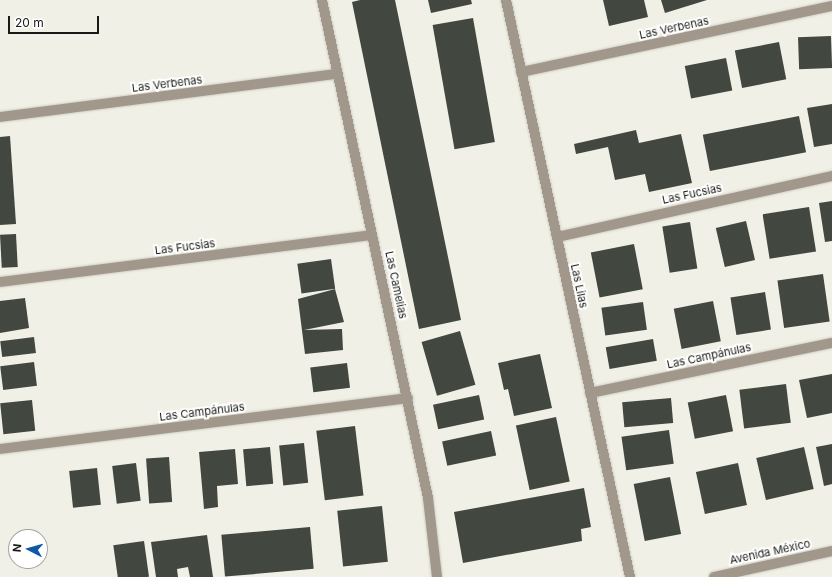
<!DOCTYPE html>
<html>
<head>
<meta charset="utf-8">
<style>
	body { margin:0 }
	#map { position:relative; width:832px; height:577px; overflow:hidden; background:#f1f0e6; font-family:Inter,sans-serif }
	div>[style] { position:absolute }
	.building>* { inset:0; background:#42473f; transform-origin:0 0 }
	.roads { filter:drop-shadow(0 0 1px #cecec5) drop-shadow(0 0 1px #cecec5) }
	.minor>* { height:10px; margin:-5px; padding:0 5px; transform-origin:5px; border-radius:5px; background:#a1988b }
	span { translate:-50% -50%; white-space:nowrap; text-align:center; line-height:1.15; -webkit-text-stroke:4px #fff; paint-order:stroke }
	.street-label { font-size:11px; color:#191915 }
	.north { position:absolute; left:8px; top:529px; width:40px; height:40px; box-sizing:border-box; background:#fff; border:1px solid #a3a3a1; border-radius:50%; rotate:276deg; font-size:11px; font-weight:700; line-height:16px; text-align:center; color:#191915 }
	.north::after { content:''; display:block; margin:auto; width:14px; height:18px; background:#0e58a7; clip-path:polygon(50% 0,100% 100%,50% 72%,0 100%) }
	.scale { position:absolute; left:8px; top:16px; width:91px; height:18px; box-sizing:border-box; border:2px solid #191915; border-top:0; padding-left:5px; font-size:12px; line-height:14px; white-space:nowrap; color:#191915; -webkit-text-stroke:3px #fff; paint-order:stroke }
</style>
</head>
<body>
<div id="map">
	<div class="building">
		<div style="clip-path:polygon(360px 0,395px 0,461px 320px,419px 329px,352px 2px)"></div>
		<div style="clip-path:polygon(428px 0,471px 0,472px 4px,431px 13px)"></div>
		<div style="clip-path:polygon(603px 0,644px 0,648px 17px,609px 26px)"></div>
		<div style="clip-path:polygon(661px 0,707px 0,665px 13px)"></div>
		<div style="left:473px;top:18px;width:126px;height:41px;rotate:80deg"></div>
		<div style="left:831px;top:36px;width:32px;height:33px;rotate:88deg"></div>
		<div style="left:779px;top:42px;width:38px;height:45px;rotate:79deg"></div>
		<div style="left:726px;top:58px;width:33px;height:42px;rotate:79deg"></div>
		<div style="clip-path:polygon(832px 104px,832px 144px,814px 147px,807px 108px)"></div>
		<div style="left:799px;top:116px;width:37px;height:98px;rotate:79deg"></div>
		<div style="clip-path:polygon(636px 130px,639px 143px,681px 134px,692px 183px,649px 192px,645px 174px,615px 180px,608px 147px,576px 154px,574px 144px)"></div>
		<div style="clip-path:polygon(10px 136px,16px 224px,0 225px,0 137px)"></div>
		<div style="clip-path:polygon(832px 201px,832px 241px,825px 242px,819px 203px)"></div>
		<div style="left:809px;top:207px;width:45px;height:47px;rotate:81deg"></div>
		<div style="left:746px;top:221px;width:40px;height:31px;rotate:77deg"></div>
		<div style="left:690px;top:222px;width:47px;height:28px;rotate:81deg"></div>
		<div style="left:16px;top:234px;width:33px;height:16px;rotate:87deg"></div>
		<div style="left:634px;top:244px;width:46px;height:44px;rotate:79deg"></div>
		<div style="left:331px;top:259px;width:30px;height:34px;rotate:82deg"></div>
		<div style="left:823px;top:274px;width:48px;height:46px;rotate:82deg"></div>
		<div style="clip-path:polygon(335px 289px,344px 322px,304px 330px,342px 329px,343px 350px,305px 354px,298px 299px)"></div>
		<div style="left:765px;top:292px;width:38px;height:35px;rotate:81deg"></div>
		<div style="clip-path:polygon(25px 298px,29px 328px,0 333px,0 301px)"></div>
		<div style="left:713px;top:301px;width:41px;height:40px;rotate:79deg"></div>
		<div style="left:643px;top:302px;width:28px;height:42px;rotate:82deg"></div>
		<div style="left:460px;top:331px;width:56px;height:40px;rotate:74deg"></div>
		<div style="left:34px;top:337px;width:16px;height:34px;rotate:83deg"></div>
		<div style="left:653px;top:339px;width:22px;height:48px;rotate:80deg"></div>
		<div style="clip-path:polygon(540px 354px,552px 408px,514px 416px,508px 389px,504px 390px,498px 363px)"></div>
		<div style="left:34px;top:362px;width:24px;height:34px;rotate:83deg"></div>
		<div style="left:347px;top:363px;width:25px;height:37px;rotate:83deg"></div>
		<div style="clip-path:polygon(832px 374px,832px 413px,807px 418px,799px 380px)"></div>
		<div style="left:786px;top:384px;width:39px;height:47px;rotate:83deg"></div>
		<div style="left:479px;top:395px;width:25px;height:47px;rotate:78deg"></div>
		<div style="left:726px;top:395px;width:37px;height:39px;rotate:79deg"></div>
		<div style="left:671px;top:398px;width:25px;height:49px;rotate:85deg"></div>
		<div style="left:32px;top:400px;width:31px;height:32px;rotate:84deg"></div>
		<div style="left:556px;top:417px;width:66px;height:41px;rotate:78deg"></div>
		<div style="left:355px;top:426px;width:70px;height:39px;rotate:83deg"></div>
		<div style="left:669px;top:430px;width:34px;height:48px;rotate:82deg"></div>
		<div style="left:491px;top:431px;width:25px;height:50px;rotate:78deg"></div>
		<div style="left:304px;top:443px;width:40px;height:25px;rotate:84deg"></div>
		<div style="clip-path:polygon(832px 444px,832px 484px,824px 486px,816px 447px)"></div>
		<div style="left:270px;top:447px;width:37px;height:27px;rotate:85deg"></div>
		<div style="left:804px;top:447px;width:43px;height:49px;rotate:77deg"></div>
		<div style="clip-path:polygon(235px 449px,238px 484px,217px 486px,218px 507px,204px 509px,199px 452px)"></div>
		<div style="left:169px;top:457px;width:45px;height:23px;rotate:86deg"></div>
		<div style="left:136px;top:463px;width:38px;height:24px;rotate:83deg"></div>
		<div style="left:738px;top:463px;width:43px;height:43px;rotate:78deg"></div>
		<div style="left:97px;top:468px;width:37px;height:28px;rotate:84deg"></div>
		<div style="left:670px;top:477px;width:58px;height:37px;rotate:79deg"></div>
		<div style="clip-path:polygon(584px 488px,591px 527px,581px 529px,582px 541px,463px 563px,454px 512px)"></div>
		<div style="left:382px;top:506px;width:56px;height:45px;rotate:84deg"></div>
		<div style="left:310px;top:527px;width:42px;height:89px;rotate:85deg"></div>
		<div style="clip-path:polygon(207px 535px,213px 577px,190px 577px,188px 567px,177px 569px,178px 577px,156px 577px,151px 542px)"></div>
		<div style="left:144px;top:541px;width:36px;height:31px;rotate:82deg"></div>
	</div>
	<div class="roads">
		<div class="minor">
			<div style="left:322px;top:0;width:509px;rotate:77.98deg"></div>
			<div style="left:428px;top:498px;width:80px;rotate:83.5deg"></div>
			<div style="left:506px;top:0;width:590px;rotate:77.87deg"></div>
			<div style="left:521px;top:72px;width:318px;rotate:-12deg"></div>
			<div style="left:0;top:117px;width:340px;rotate:-7.3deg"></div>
			<div style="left:557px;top:237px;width:282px;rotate:-12.5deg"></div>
			<div style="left:0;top:282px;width:375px;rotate:-7.2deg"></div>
			<div style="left:590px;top:393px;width:247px;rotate:-11.7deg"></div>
			<div style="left:0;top:449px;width:411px;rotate:-7.1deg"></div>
			<div style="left:714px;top:577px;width:121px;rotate:-12.4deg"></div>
		</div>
	</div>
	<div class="street-label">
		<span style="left:674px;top:28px;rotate:-12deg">Las Verbenas</span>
		<span style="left:167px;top:84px;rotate:-7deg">Las Verbenas</span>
		<span style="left:692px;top:194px;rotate:-12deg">Las Fucsias</span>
		<span style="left:185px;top:247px;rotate:-7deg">Las Fucsias</span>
		<span style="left:396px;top:285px;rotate:78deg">Las Camelias</span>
		<span style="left:579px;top:286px;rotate:78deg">Las Lilas</span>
		<span style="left:709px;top:356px;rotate:-12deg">Las Campánulas</span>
		<span style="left:202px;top:412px;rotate:-7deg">Las Campánulas</span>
		<span style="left:770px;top:552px;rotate:-12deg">Avenida México</span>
	</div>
	<div class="north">N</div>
	<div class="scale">20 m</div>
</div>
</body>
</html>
